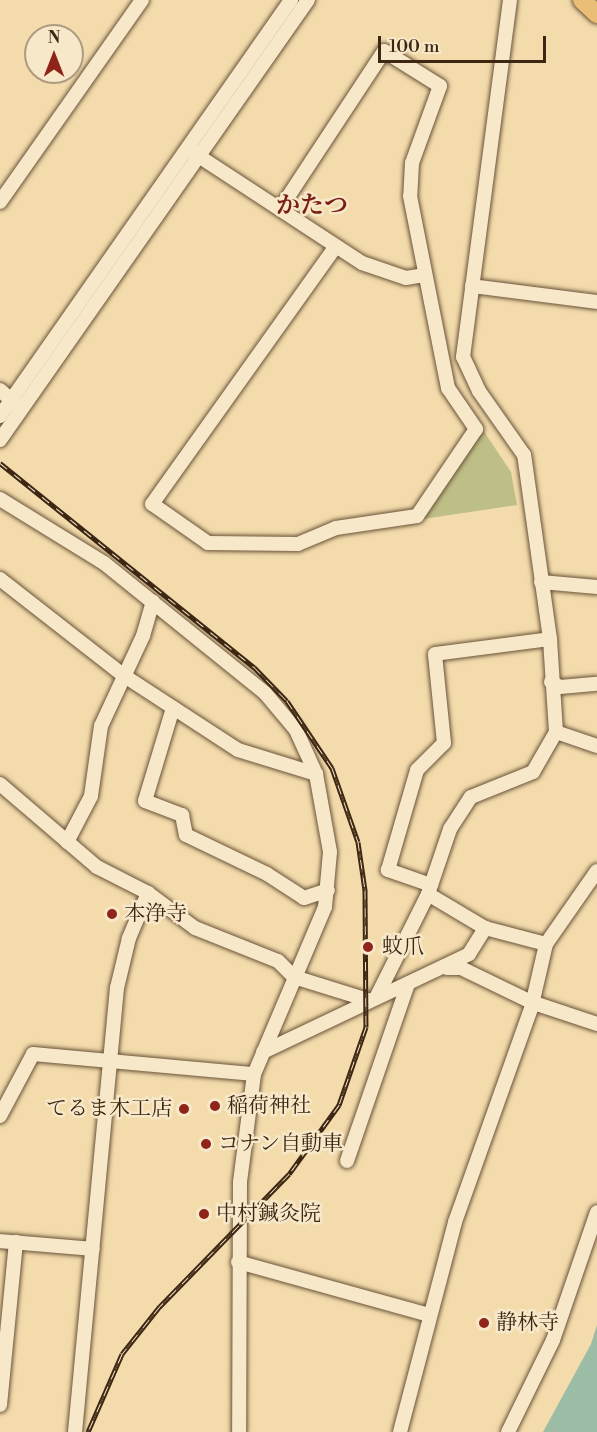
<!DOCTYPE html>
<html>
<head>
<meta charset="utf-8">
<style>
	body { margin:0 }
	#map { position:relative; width:597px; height:1432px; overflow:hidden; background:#f3dbac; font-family:"Libre Bodoni","Noto Serif JP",serif }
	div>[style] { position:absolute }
	.green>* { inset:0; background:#bebf87 }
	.water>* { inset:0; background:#9cbca5 }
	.roads { filter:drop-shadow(0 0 2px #6a5338) drop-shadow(0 0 2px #6a5338) }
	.minor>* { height:14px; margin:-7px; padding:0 7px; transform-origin:7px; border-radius:7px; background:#f7e8c9 }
	.major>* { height:18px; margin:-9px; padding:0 9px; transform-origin:9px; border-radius:9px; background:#eabe76 }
	.rail>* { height:5px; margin-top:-2.5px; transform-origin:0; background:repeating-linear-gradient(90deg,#f7e8c9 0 9px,#3d2612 0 18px); box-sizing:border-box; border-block:2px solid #3d2612 }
	.dots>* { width:16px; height:16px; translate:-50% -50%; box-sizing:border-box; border:3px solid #f7e8c9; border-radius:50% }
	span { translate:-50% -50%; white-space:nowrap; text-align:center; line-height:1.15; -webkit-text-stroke:5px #f7e8c9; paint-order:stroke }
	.poi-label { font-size:21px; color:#3d2612 }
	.left { translate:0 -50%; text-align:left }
	.right { translate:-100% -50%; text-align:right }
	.quarter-label { font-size:24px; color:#7a1f14; font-weight:700 }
	.north { position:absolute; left:24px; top:24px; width:60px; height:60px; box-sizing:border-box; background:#f7e8c9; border:2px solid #ad9a80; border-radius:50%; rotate:0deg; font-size:16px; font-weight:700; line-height:24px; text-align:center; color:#3d2612 }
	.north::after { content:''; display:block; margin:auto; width:21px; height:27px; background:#8f2418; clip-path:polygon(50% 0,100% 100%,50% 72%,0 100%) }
	.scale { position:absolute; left:378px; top:36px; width:168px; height:27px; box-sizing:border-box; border:3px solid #3d2612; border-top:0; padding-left:8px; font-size:18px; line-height:21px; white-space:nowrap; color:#3d2612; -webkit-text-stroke:4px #f7e8c9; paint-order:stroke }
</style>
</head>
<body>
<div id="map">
	<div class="green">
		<div style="clip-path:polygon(483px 430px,511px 472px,517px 505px,423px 519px)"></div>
	</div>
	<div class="water">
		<div style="clip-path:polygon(597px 1325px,597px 1432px,543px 1432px,591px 1344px)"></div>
	</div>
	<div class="roads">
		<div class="minor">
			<div style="left:194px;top:153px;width:201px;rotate:33.2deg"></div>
			<div style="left:362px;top:263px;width:46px;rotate:18.8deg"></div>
			<div style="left:406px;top:278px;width:18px;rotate:-9deg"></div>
			<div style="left:0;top:202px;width:247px;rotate:-54.9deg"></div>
			<div style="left:280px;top:209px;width:189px;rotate:-56.6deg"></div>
			<div style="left:384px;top:51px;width:66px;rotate:32deg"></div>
			<div style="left:440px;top:86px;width:82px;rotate:110deg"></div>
			<div style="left:412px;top:163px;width:33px;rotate:93deg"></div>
			<div style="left:410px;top:196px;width:196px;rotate:78.8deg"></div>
			<div style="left:448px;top:388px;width:50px;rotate:55.7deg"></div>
			<div style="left:476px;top:429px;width:105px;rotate:124.1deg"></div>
			<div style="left:417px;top:516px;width:82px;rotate:171.6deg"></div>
			<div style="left:336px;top:528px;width:41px;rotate:157.2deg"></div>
			<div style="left:298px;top:544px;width:90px;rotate:-179.4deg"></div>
			<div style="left:208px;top:543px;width:68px;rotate:-145.1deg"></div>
			<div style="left:152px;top:504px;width:315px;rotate:-54.5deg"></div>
			<div style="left:472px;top:286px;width:126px;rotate:7.3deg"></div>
			<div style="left:0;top:390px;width:24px;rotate:42deg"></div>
			<div style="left:0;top:416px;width:508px;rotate:-55.03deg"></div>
			<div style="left:0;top:440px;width:537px;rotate:-55.01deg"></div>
			<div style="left:0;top:499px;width:122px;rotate:31.6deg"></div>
			<div style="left:104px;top:563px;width:207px;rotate:38.9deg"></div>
			<div style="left:265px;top:693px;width:48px;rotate:50deg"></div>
			<div style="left:296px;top:730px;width:48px;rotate:65.6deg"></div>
			<div style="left:316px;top:774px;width:79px;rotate:79.8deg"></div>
			<div style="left:330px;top:852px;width:55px;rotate:95.2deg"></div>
			<div style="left:325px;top:907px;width:181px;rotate:113deg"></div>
			<div style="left:254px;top:1074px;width:109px;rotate:97.4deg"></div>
			<div style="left:240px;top:1182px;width:250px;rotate:90.2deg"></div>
			<div style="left:0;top:579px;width:156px;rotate:38deg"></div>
			<div style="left:123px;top:675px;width:137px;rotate:33.1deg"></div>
			<div style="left:238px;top:750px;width:82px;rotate:17.1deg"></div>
			<div style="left:541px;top:582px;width:56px;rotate:5.1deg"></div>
			<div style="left:551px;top:682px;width:10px;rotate:29deg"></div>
			<div style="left:560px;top:687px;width:37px;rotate:-5deg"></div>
			<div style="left:173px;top:708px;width:97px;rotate:106.8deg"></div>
			<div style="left:145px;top:801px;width:40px;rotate:21deg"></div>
			<div style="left:182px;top:815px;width:20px;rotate:79deg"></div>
			<div style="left:186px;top:835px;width:90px;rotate:25.7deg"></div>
			<div style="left:267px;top:874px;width:44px;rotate:33deg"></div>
			<div style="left:304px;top:898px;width:25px;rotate:-18deg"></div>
			<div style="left:556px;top:732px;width:43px;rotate:18.9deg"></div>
			<div style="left:0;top:784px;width:128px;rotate:40.6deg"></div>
			<div style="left:97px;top:867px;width:57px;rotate:27deg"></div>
			<div style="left:148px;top:893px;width:59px;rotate:36.7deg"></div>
			<div style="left:195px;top:928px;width:89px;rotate:21.7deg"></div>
			<div style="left:278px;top:961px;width:23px;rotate:45deg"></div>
			<div style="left:294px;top:977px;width:77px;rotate:17.3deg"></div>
			<div style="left:67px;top:842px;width:52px;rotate:-62.4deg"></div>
			<div style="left:91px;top:796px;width:71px;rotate:-81.9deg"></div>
			<div style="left:101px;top:726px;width:99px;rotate:-65deg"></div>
			<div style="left:143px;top:636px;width:36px;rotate:-74deg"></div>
			<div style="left:431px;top:885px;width:46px;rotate:-160.8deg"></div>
			<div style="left:388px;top:870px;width:104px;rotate:-73.8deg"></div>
			<div style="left:417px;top:770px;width:38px;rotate:-45deg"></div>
			<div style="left:444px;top:743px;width:89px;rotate:-95.8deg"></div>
			<div style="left:435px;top:654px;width:116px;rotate:-7.4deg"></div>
			<div style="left:485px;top:928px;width:63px;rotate:14.7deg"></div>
			<div style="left:447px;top:968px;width:14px"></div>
			<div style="left:461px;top:968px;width:78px;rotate:25.9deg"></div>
			<div style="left:531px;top:1002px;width:70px;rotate:18.4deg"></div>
			<div style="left:377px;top:996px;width:114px;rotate:-63.4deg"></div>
			<div style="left:263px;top:1052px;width:228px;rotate:-25.4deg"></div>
			<div style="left:469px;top:954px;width:31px;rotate:-58deg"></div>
			<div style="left:485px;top:928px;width:66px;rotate:-149.2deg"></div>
			<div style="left:428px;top:894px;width:69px;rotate:-71.3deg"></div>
			<div style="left:450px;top:829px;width:38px;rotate:-57deg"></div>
			<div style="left:471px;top:797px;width:67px;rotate:-22deg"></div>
			<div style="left:533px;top:772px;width:46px;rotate:-60.1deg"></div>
			<div style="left:556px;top:732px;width:93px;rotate:-93.7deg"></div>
			<div style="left:550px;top:639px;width:186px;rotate:-98deg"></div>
			<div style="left:524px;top:455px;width:78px;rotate:-125.1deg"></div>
			<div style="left:479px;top:391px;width:38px;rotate:-115deg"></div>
			<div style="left:463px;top:357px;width:360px;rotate:-82.5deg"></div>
			<div style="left:0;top:1116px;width:70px;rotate:-62deg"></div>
			<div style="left:33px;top:1054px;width:222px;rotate:5.2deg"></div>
			<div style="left:347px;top:1161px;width:187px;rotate:-71deg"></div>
			<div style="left:0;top:1241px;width:93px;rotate:4.9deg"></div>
			<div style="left:238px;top:1262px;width:198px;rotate:15.5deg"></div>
			<div style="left:0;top:1405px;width:164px;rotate:-84.4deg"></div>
			<div style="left:75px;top:1432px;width:446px;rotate:-84.6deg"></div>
			<div style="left:117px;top:988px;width:51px;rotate:-76.5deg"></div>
			<div style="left:129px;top:938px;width:49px;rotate:-67.1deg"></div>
			<div style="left:400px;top:1432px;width:217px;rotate:-75.3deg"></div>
			<div style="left:455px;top:1222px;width:226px;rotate:-70.4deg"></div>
			<div style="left:531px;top:1009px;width:67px;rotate:-77deg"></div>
			<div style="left:546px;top:944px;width:89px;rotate:-55.1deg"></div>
			<div style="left:508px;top:1432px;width:102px;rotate:-63.9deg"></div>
			<div style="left:553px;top:1340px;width:135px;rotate:-71deg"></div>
		</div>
		<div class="major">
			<div style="left:582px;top:0;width:21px;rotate:43deg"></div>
		</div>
	</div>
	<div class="rail">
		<div style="left:0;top:463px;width:326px;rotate:38.8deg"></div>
		<div style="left:254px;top:667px;width:47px;rotate:45.9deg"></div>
		<div style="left:287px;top:701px;width:81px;rotate:56.1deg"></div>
		<div style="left:332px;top:768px;width:78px;rotate:70.6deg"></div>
		<div style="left:358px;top:842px;width:49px;rotate:81.7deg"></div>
		<div style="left:365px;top:890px;width:137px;rotate:89.6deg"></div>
		<div style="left:366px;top:1027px;width:83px;rotate:109.1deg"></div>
		<div style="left:339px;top:1105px;width:85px;rotate:125.9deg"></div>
		<div style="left:289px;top:1174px;width:185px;rotate:134.3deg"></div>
		<div style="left:160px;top:1306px;width:61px;rotate:128.4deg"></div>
		<div style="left:122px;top:1354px;width:85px;rotate:113.6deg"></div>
	</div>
	<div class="dots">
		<div style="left:112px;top:914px;background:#8f2418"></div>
		<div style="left:368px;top:947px;background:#8f2418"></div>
		<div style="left:215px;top:1106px;background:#8f2418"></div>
		<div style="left:184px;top:1109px;background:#8f2418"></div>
		<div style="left:206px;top:1144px;background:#8f2418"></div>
		<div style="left:204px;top:1214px;background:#8f2418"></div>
		<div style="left:484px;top:1323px;background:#8f2418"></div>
	</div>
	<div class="poi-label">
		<span class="left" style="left:124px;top:914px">本浄寺</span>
		<span class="left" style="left:382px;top:947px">蚊爪</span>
		<span class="left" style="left:227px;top:1106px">稲荷神社</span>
		<span class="right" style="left:172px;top:1109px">てるま木工店</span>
		<span class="left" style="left:218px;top:1144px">コナン自動車</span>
		<span class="left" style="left:216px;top:1214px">中村鍼灸院</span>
		<span class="left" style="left:496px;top:1323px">静林寺</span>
	</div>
	<div class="quarter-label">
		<span style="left:312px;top:207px">かたつ</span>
	</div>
	<div class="north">N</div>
	<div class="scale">100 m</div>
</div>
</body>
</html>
